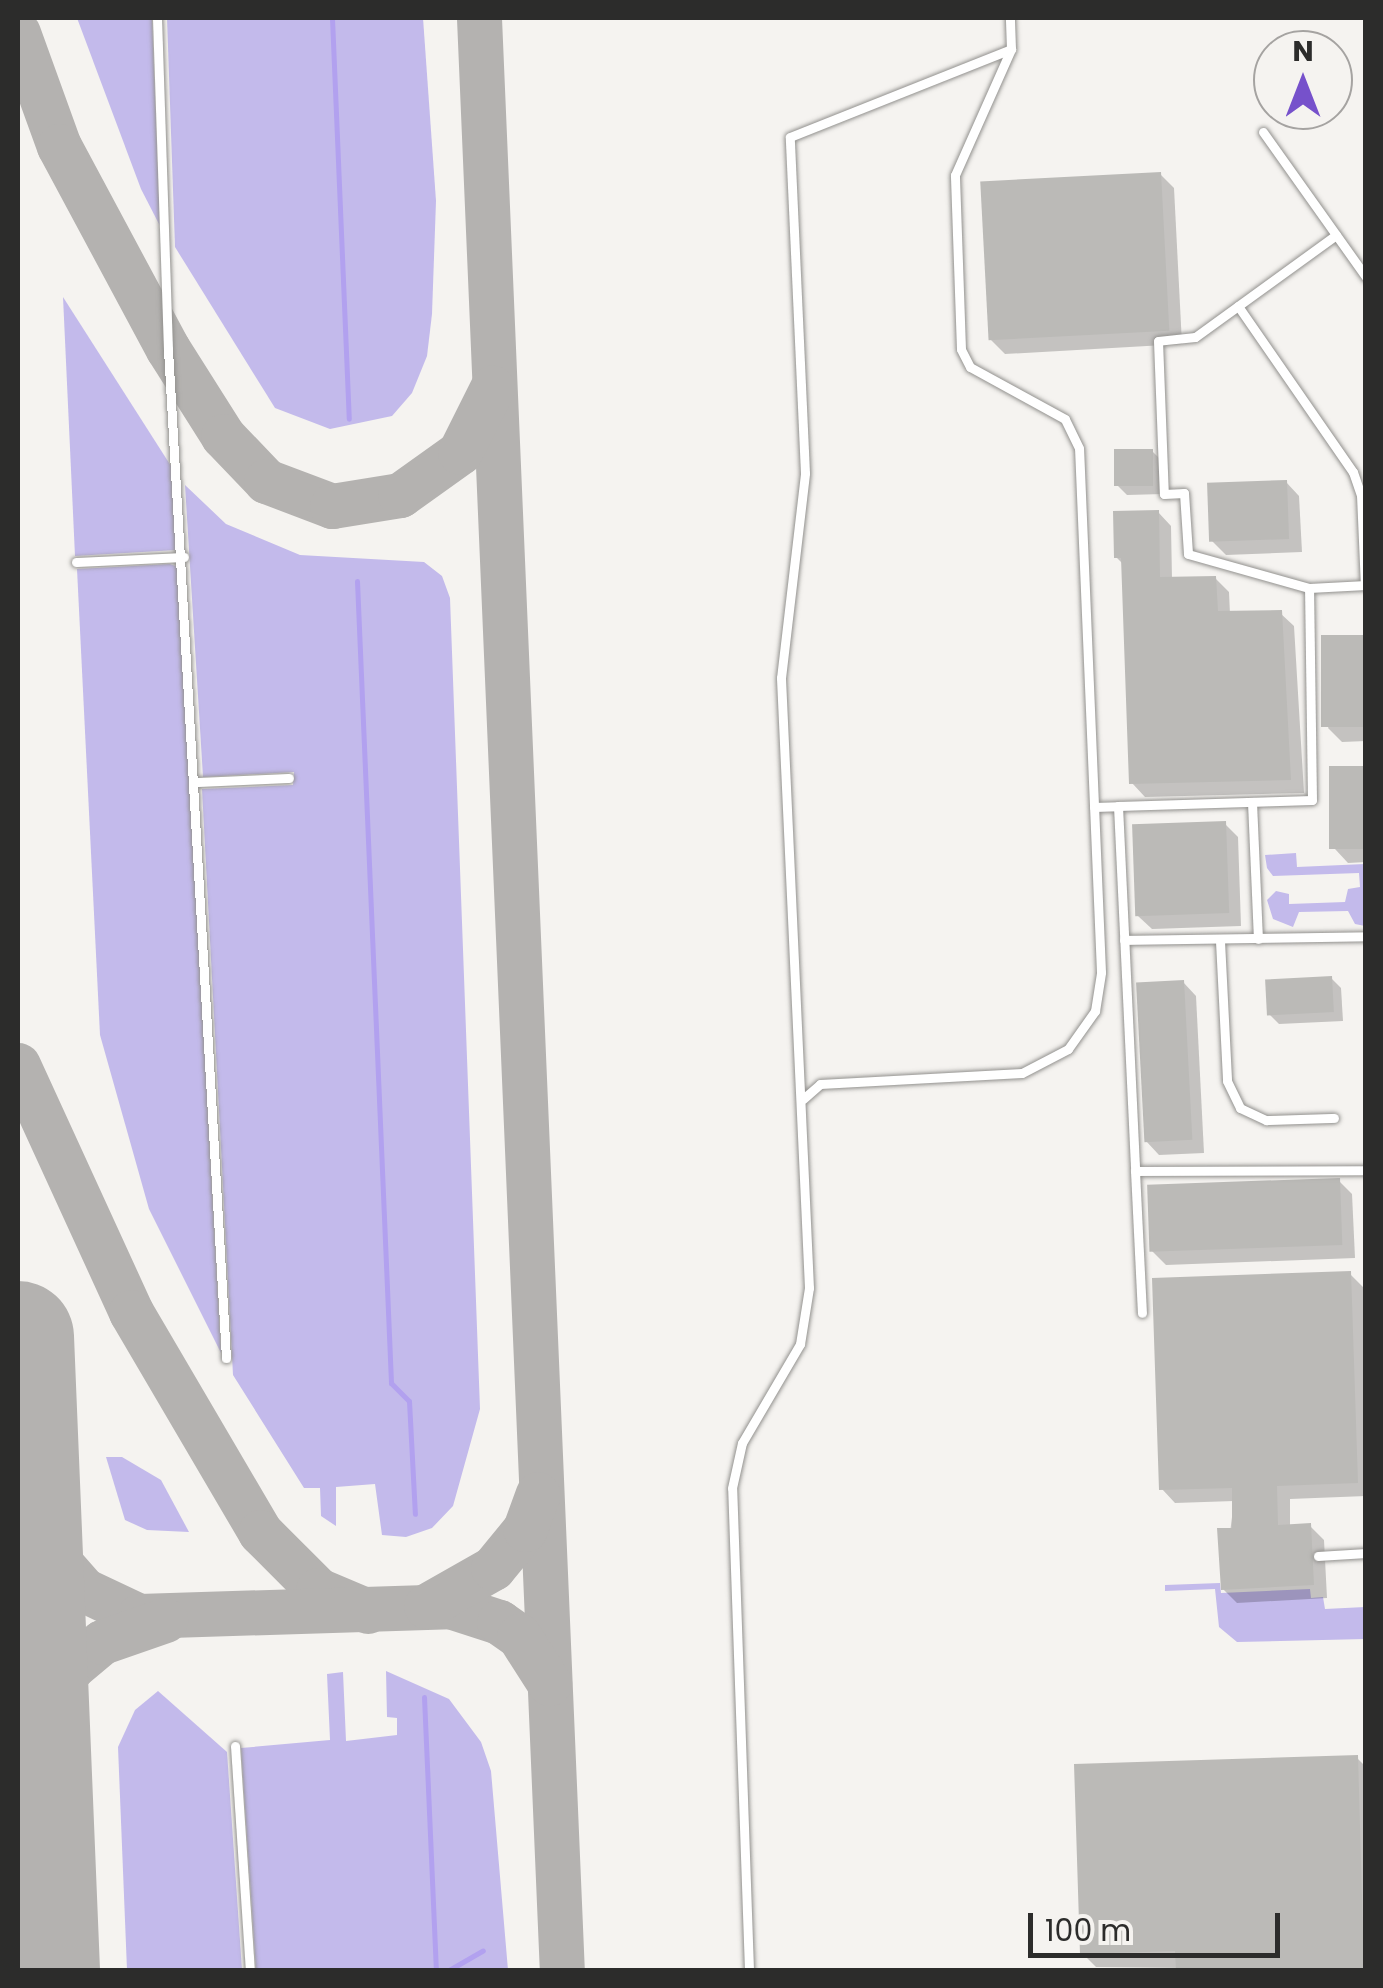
<!DOCTYPE html>
<html>
<head>
<meta charset="utf-8">
<style>
	body { margin:0 }
	#map { position:relative; width:1383px; height:1988px; overflow:hidden; background:#f5f3f0; font-family:Poppins,sans-serif }
	div>[style] { position:absolute }
	.green>* { inset:0; background:#c3baeb }
	.shadow>* { inset:0; background:#0003 }
	.stream>* { height:5px; margin:-2.5px; padding:0 2.5px; transform-origin:2.5px; border-radius:2.5px; background:#b2a1ef }
	.taxiway>* { height:45px; margin:-22.5px; padding:0 22.5px; transform-origin:22.5px; border-radius:22.5px; background:#b4b2b0 }
	.runway>* { height:112px; margin:-56px; padding:0 56px; transform-origin:56px; border-radius:56px; background:#b4b2b0 }
	.building>* { inset:0; background:#bbbab7; transform-origin:0 0 }
	.roads { filter:drop-shadow(0 0 2px #92918e) drop-shadow(0 0 2px #92918e) }
	.service>* { height:9px; margin:-4.5px; padding:0 4.5px; transform-origin:4.5px; border-radius:4.5px; background:#fff }
	span { translate:-50% -50%; white-space:nowrap; text-align:center; line-height:1.15; -webkit-text-stroke:9px #f5f3f0; paint-order:stroke }
	.frame { position:absolute; inset:0; border:20px solid #2c2c2b; pointer-events:none }
	.north { position:absolute; left:1253px; top:30px; width:100px; height:100px; box-sizing:border-box; background:#f5f3f0; border:2px solid #a5a3a1; border-radius:50%; rotate:0deg; font-size:28px; font-weight:700; line-height:40px; text-align:center; color:#2c2c2b }
	.north::after { content:''; display:block; margin:auto; width:35px; height:45px; background:#7651cb; clip-path:polygon(50% 0,100% 100%,50% 72%,0 100%) }
	.scale { position:absolute; left:1028px; top:1913px; width:252px; height:45px; box-sizing:border-box; border:5px solid #2c2c2b; border-top:0; padding-left:12px; font-size:30px; line-height:35px; white-space:nowrap; color:#2c2c2b; -webkit-text-stroke:8px #f5f3f0; paint-order:stroke }
</style>
</head>
<body>
<div id="map">
	<div class="green">
		<div style="clip-path:polygon(77px 18px,152px 18px,160px 226px,141px 189px)"></div>
		<div style="clip-path:polygon(167px 18px,423px 18px,436px 201px,432px 314px,427px 356px,412px 393px,392px 416px,330px 429px,275px 408px,175px 247px)"></div>
		<div style="clip-path:polygon(63px 297px,171px 466px,176px 550px,75px 556px)"></div>
		<div style="clip-path:polygon(185px 485px,226px 524px,300px 555px,424px 562px,442px 576px,450px 598px,480px 1409px,453px 1506px,432px 1528px,406px 1537px,382px 1535px,375px 1484px,336px 1487px,336px 1526px,321px 1516px,320px 1488px,304px 1488px,233px 1375px,202px 789px,293px 785px,294px 772px,203px 777px)"></div>
		<div style="clip-path:polygon(170px 564px,178px 567px,221px 1353px,149px 1209px,100px 1035px,77px 569px)"></div>
		<div style="clip-path:polygon(1296px 853px,1297px 867px,1365px 864px,1365px 926px,1355px 924px,1348px 911px,1299px 912px,1293px 927px,1273px 919px,1267px 900px,1276px 891px,1289px 894px,1289px 904px,1345px 902px,1348px 889px,1360px 887px,1359px 873px,1273px 876px,1267px 868px,1265px 855px)"></div>
		<div style="clip-path:polygon(106px 1457px,122px 1457px,161px 1480px,189px 1532px,147px 1530px,125px 1520px)"></div>
		<div style="clip-path:polygon(1220px 1583px,1221px 1593px,1310px 1589px,1311px 1598px,1323px 1597px,1325px 1609px,1365px 1607px,1365px 1639px,1237px 1642px,1219px 1627px,1215px 1589px,1165px 1591px,1165px 1585px)"></div>
		<div style="clip-path:polygon(386px 1671px,449px 1699px,481px 1742px,491px 1771px,508px 1970px,256px 1970px,241px 1748px,330px 1740px,327px 1674px,343px 1672px,346px 1741px,397px 1735px,397px 1718px,387px 1717px)"></div>
		<div style="clip-path:polygon(158px 1691px,227px 1752px,242px 1970px,127px 1970px,118px 1747px,135px 1710px)"></div>
	</div>
	<div class="shadow">
		<div style="clip-path:polygon(1160px 174px,1174px 188px,1182px 344px,1005px 354px,991px 340px)"></div>
		<div style="clip-path:polygon(1152px 451px,1162px 461px,1163px 494px,1127px 495px,1117px 485px)"></div>
		<div style="clip-path:polygon(1286px 482px,1299px 496px,1302px 552px,1226px 555px,1212px 541px)"></div>
		<div style="clip-path:polygon(1158px 512px,1171px 526px,1172px 579px,1215px 578px,1229px 592px,1230px 614px,1280px 613px,1294px 626px,1304px 793px,1145px 797px,1132px 783px,1124px 565px,1116px 557px)"></div>
		<div style="clip-path:polygon(1366px 638px,1366px 741px,1342px 742px,1328px 728px)"></div>
		<div style="clip-path:polygon(1366px 768px,1366px 862px,1348px 863px,1335px 849px)"></div>
		<div style="clip-path:polygon(1225px 824px,1238px 837px,1241px 926px,1152px 929px,1138px 916px)"></div>
		<div style="clip-path:polygon(1331px 978px,1341px 988px,1343px 1021px,1279px 1024px,1269px 1014px)"></div>
		<div style="clip-path:polygon(1183px 982px,1196px 996px,1204px 1153px,1159px 1155px,1146px 1141px)"></div>
		<div style="clip-path:polygon(1339px 1181px,1352px 1194px,1355px 1258px,1166px 1265px,1152px 1251px)"></div>
		<div style="clip-path:polygon(1350px 1274px,1363px 1287px,1366px 1496px,1290px 1499px,1290px 1527px,1310px 1526px,1324px 1540px,1327px 1598px,1237px 1603px,1223px 1589px,1234px 1501px,1175px 1503px,1162px 1489px)"></div>
		<div style="clip-path:polygon(1357px 1758px,1366px 1767px,1366px 1970px,1096px 1967px,1082px 1953px)"></div>
	</div>
	<div class="stream">
		<div style="left:332px;top:18px;width:401px;rotate:87.6deg"></div>
		<div style="left:357px;top:581px;width:803px;rotate:87.57deg"></div>
		<div style="left:391px;top:1383px;width:25px;rotate:45deg"></div>
		<div style="left:409px;top:1401px;width:113px;rotate:87deg"></div>
		<div style="left:424px;top:1697px;width:273px;rotate:87.5deg"></div>
		<div style="left:449px;top:1970px;width:39px;rotate:-30deg"></div>
	</div>
	<div class="taxiway">
		<div style="left:479px;top:18px;width:1954px;rotate:87.57deg"></div>
		<div style="left:18px;top:33px;width:120px;rotate:70.1deg"></div>
		<div style="left:59px;top:146px;width:230px;rotate:61.8deg"></div>
		<div style="left:168px;top:349px;width:103px;rotate:57.7deg"></div>
		<div style="left:223px;top:436px;width:62px;rotate:46.3deg"></div>
		<div style="left:266px;top:481px;width:71px;rotate:20.7deg"></div>
		<div style="left:332px;top:506px;width:69px;rotate:-9.2deg"></div>
		<div style="left:400px;top:495px;width:74px;rotate:-35.6deg"></div>
		<div style="left:460px;top:452px;width:72px;rotate:-63.4deg"></div>
		<div style="left:18px;top:1065px;width:272px;rotate:65.4deg"></div>
		<div style="left:131px;top:1312px;width:255px;rotate:59.6deg"></div>
		<div style="left:260px;top:1532px;width:82px;rotate:45deg"></div>
		<div style="left:318px;top:1590px;width:54px;rotate:22.8deg"></div>
		<div style="left:18px;top:1361px;width:2px;rotate:-90deg"></div>
		<div style="left:26px;top:1524px;width:88px;rotate:48.7deg"></div>
		<div style="left:84px;top:1590px;width:61px;rotate:25.3deg"></div>
		<div style="left:139px;top:1616px;width:311px;rotate:-1.8deg"></div>
		<div style="left:450px;top:1606px;width:52px;rotate:18.1deg"></div>
		<div style="left:499px;top:1622px;width:24px;rotate:35deg"></div>
		<div style="left:519px;top:1636px;width:56px;rotate:57.4deg"></div>
		<div style="left:426px;top:1606px;width:77px;rotate:-29.6deg"></div>
		<div style="left:493px;top:1568px;width:50px;rotate:-50.6deg"></div>
		<div style="left:525px;top:1529px;width:37px;rotate:-70deg"></div>
		<div style="left:18px;top:1640px;width:21px;rotate:53deg"></div>
		<div style="left:34px;top:1715px;width:61px;rotate:-51.6deg"></div>
		<div style="left:72px;top:1667px;width:39px;rotate:-40deg"></div>
		<div style="left:102px;top:1642px;width:67px;rotate:-19.2deg"></div>
	</div>
	<div class="runway">
		<div style="left:18px;top:1337px;width:634px;rotate:87.65deg"></div>
	</div>
	<div class="building">
		<div style="left:1161px;top:172px;width:159px;height:181px;rotate:87deg"></div>
		<div style="left:1114px;top:449px;width:39px;height:37px"></div>
		<div style="left:1287px;top:480px;width:59px;height:80px;rotate:88deg"></div>
		<div style="clip-path:polygon(1159px 510px,1160px 577px,1216px 576px,1218px 611px,1282px 610px,1291px 780px,1129px 784px,1121px 558px,1114px 558px,1113px 511px)"></div>
		<div style="left:1366px;top:635px;width:92px;height:45px;rotate:90deg"></div>
		<div style="left:1366px;top:766px;width:83px;height:37px;rotate:90deg"></div>
		<div style="left:1226px;top:821px;width:92px;height:94px;rotate:88deg"></div>
		<div style="left:1332px;top:976px;width:36px;height:67px;rotate:87deg"></div>
		<div style="left:1184px;top:980px;width:160px;height:48px;rotate:87deg"></div>
		<div style="left:1340px;top:1178px;width:67px;height:193px;rotate:88deg"></div>
		<div style="clip-path:polygon(1351px 1271px,1358px 1483px,1277px 1486px,1278px 1525px,1311px 1523px,1314px 1585px,1221px 1590px,1217px 1528px,1232px 1528px,1232px 1488px,1159px 1490px,1152px 1278px)"></div>
		<div style="clip-path:polygon(1358px 1755px,1364px 1970px,1176px 1970px,1175px 1951px,1080px 1954px,1074px 1764px)"></div>
	</div>
	<div class="roads">
		<div class="service">
			<div style="left:157px;top:18px;width:331px;rotate:88.1deg"></div>
			<div style="left:168px;top:349px;width:1011px;rotate:86.71deg"></div>
			<div style="left:1263px;top:132px;width:178px;rotate:54.6deg"></div>
			<div style="left:1336px;top:235px;width:174px;rotate:144.1deg"></div>
			<div style="left:1195px;top:337px;width:37px;rotate:174deg"></div>
			<div style="left:1158px;top:341px;width:153px;rotate:87.8deg"></div>
			<div style="left:1164px;top:494px;width:20px;rotate:-3deg"></div>
			<div style="left:1184px;top:493px;width:61px;rotate:86.2deg"></div>
			<div style="left:1188px;top:554px;width:126px;rotate:15.7deg"></div>
			<div style="left:1309px;top:588px;width:57px;rotate:-3deg"></div>
			<div style="left:1238px;top:306px;width:202px;rotate:55.3deg"></div>
			<div style="left:1353px;top:472px;width:24px;rotate:71deg"></div>
			<div style="left:1361px;top:495px;width:90px;rotate:87.5deg"></div>
			<div style="left:76px;top:562px;width:108px;rotate:-2.7deg"></div>
			<div style="left:197px;top:782px;width:92px;rotate:-2.5deg"></div>
			<div style="left:1252px;top:802px;width:137px;rotate:87.5deg"></div>
			<div style="left:1118px;top:806px;width:194px;rotate:-1.8deg"></div>
			<div style="left:1312px;top:800px;width:212px;rotate:-90.8deg"></div>
			<div style="left:1094px;top:807px;width:24px;rotate:-2deg"></div>
			<div style="left:1118px;top:806px;width:365px;rotate:87.3deg"></div>
			<div style="left:1135px;top:1171px;width:231px;rotate:-0.2deg"></div>
			<div style="left:1124px;top:940px;width:242px;rotate:-0.9deg"></div>
			<div style="left:1220px;top:941px;width:140px;rotate:87.1deg"></div>
			<div style="left:1227px;top:1081px;width:30px;rotate:64deg"></div>
			<div style="left:1240px;top:1108px;width:29px;rotate:25deg"></div>
			<div style="left:1266px;top:1120px;width:68px;rotate:-1.7deg"></div>
			<div style="left:803px;top:1099px;width:23px;rotate:-41deg"></div>
			<div style="left:820px;top:1084px;width:202px;rotate:-3.1deg"></div>
			<div style="left:1022px;top:1073px;width:52px;rotate:-27.6deg"></div>
			<div style="left:1068px;top:1049px;width:47px;rotate:-54.6deg"></div>
			<div style="left:1095px;top:1011px;width:39px;rotate:-81deg"></div>
			<div style="left:1101px;top:972px;width:524px;rotate:-92.4deg"></div>
			<div style="left:1079px;top:448px;width:32px;rotate:-116deg"></div>
			<div style="left:1065px;top:419px;width:108px;rotate:-151.3deg"></div>
			<div style="left:970px;top:367px;width:20px;rotate:-117deg"></div>
			<div style="left:961px;top:349px;width:174px;rotate:-92deg"></div>
			<div style="left:955px;top:175px;width:138px;rotate:-66deg"></div>
			<div style="left:1011px;top:49px;width:31px;rotate:-92deg"></div>
			<div style="left:1135px;top:1171px;width:142px;rotate:87.2deg"></div>
			<div style="left:1318px;top:1556px;width:48px;rotate:-3.6deg"></div>
			<div style="left:235px;top:1746px;width:225px;rotate:86.2deg"></div>
			<div style="left:749px;top:1970px;width:482px;rotate:-92deg"></div>
			<div style="left:732px;top:1488px;width:46px;rotate:-77.5deg"></div>
			<div style="left:742px;top:1443px;width:115px;rotate:-59.6deg"></div>
			<div style="left:800px;top:1344px;width:57px;rotate:-80.9deg"></div>
			<div style="left:809px;top:1288px;width:611px;rotate:-92.63deg"></div>
			<div style="left:781px;top:678px;width:206px;rotate:-83.3deg"></div>
			<div style="left:805px;top:473px;width:336px;rotate:-92.6deg"></div>
			<div style="left:790px;top:137px;width:238px;rotate:-21.7deg"></div>
		</div>
	</div>
	<div class="frame"></div>
	<div class="north">N</div>
	<div class="scale">100 m</div>
</div>
</body>
</html>
